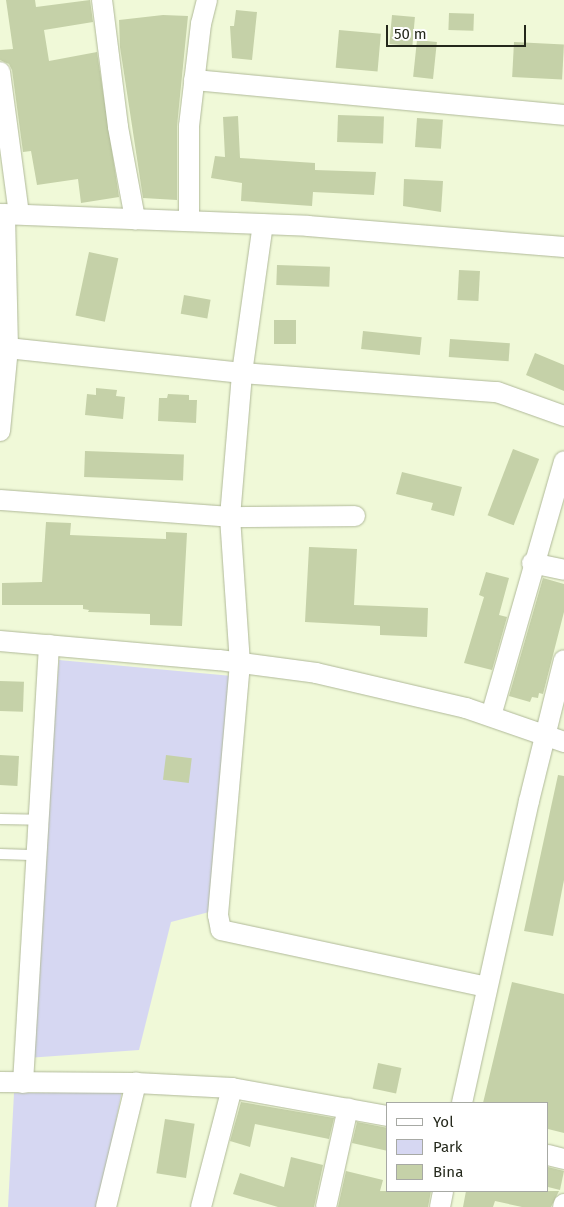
<!DOCTYPE html>
<html>
<head>
<meta charset="utf-8">
<style>
	body { margin:0 }
	#map { position:relative; width:564px; height:1207px; overflow:hidden; background:#f0f9d8; font-family:"Fira Sans",sans-serif }
	div>[style] { position:absolute }
	.green>* { inset:0; background:#d6d7f2 }
	.building>* { inset:0; background:#c5d1a8; transform-origin:0 0 }
	.roads { filter:drop-shadow(0 0 1px #b0b999) drop-shadow(0 0 1px #b0b999) }
	.lane>* { height:10px; margin:-5px; padding:0 5px; transform-origin:5px; border-radius:5px; background:#fff }
	.street>* { height:20px; margin:-10px; padding:0 10px; transform-origin:10px; border-radius:10px; background:#fff }
	span { translate:-50% -50%; white-space:nowrap; text-align:center; line-height:1.15; -webkit-text-stroke:5px #fff; paint-order:stroke }
	.legend { position:absolute; left:386px; top:1102px; width:162px; height:90px; box-sizing:border-box; background:#fff; border:1px solid #a7a9a4; margin:0; padding:6px 9px; list-style:none; font-size:15px; color:#24281b }
	.legend li { display:flex; align-items:center; gap:10px; height:25px }
	.legend b { width:25px; border:1px solid #a7a9a4 }
	.scale { position:absolute; left:386px; top:25px; width:140px; height:22px; box-sizing:border-box; border:2px solid #24281b; border-top:0; padding-left:6px; font-size:15px; line-height:18px; white-space:nowrap; color:#24281b; -webkit-text-stroke:4px #fff; paint-order:stroke }
</style>
</head>
<body>
<div id="map">
	<div class="green">
		<div style="clip-path:polygon(59px 660px,232px 676px,213px 911px,171px 922px,139px 1050px,27px 1058px)"></div>
		<div style="clip-path:polygon(122px 1091px,99px 1207px,8px 1207px,14px 1093px)"></div>
	</div>
	<div class="building">
		<div style="clip-path:polygon(6px 0,35px 0,36px 7px,90px 0,93px 22px,44px 30px,49px 61px,97px 52px,119px 197px,81px 203px,78px 179px,37px 185px,31px 151px,23px 152px,12px 70px,9px 64px,0 60px,0 50px,13px 49px)"></div>
		<div style="clip-path:polygon(236px 10px,257px 12px,252px 60px,232px 58px,230px 26px,234px 26px)"></div>
		<div style="left:449px;top:13px;width:25px;height:17px;rotate:2deg"></div>
		<div style="clip-path:polygon(163px 15px,188px 16px,177px 126px,177px 200px,143px 198px,120px 47px,119px 20px)"></div>
		<div style="left:392px;top:15px;width:23px;height:29px;rotate:5deg"></div>
		<div style="left:339px;top:30px;width:42px;height:38px;rotate:5deg"></div>
		<div style="left:417px;top:40px;width:20px;height:37px;rotate:6deg"></div>
		<div style="left:514px;top:42px;width:50px;height:35px;rotate:3deg"></div>
		<div style="left:338px;top:115px;width:46px;height:27px;rotate:2deg"></div>
		<div style="clip-path:polygon(238px 116px,240px 158px,315px 163px,315px 170px,376px 172px,374px 195px,313px 192px,312px 206px,241px 201px,242px 183px,211px 178px,215px 156px,225px 157px,223px 117px)"></div>
		<div style="left:417px;top:118px;width:26px;height:29px;rotate:4deg"></div>
		<div style="clip-path:polygon(404px 179px,443px 181px,441px 212px,403px 206px)"></div>
		<div style="left:89px;top:252px;width:30px;height:65px;rotate:12deg"></div>
		<div style="left:277px;top:265px;width:53px;height:20px;rotate:2deg"></div>
		<div style="left:459px;top:270px;width:21px;height:30px;rotate:3deg"></div>
		<div style="left:184px;top:295px;width:27px;height:19px;rotate:10deg"></div>
		<div style="left:274px;top:320px;width:22px;height:24px"></div>
		<div style="left:363px;top:331px;width:59px;height:18px;rotate:6deg"></div>
		<div style="left:450px;top:339px;width:60px;height:18px;rotate:4deg"></div>
		<div style="clip-path:polygon(535px 353px,564px 365px,564px 391px,526px 375px)"></div>
		<div style="clip-path:polygon(96px 388px,117px 390px,116px 396px,125px 397px,123px 419px,85px 415px,87px 394px,96px 395px)"></div>
		<div style="clip-path:polygon(168px 394px,189px 395px,189px 400px,197px 400px,196px 423px,158px 421px,159px 398px,167px 398px)"></div>
		<div style="left:513px;top:449px;width:28px;height:71px;rotate:21deg"></div>
		<div style="left:85px;top:451px;width:99px;height:26px;rotate:2deg"></div>
		<div style="clip-path:polygon(402px 472px,462px 487px,454px 516px,431px 510px,433px 503px,396px 494px)"></div>
		<div style="clip-path:polygon(46px 522px,71px 523px,70px 535px,166px 539px,166px 532px,187px 533px,182px 626px,150px 625px,150px 614px,88px 612px,89px 610px,83px 609px,83px 605px,2px 605px,2px 583px,42px 582px)"></div>
		<div style="clip-path:polygon(309px 547px,357px 549px,354px 605px,428px 608px,427px 637px,380px 635px,380px 626px,305px 622px)"></div>
		<div style="clip-path:polygon(486px 572px,509px 578px,499px 615px,507px 617px,492px 670px,464px 663px,484px 597px,479px 595px)"></div>
		<div style="clip-path:polygon(543px 578px,564px 584px,564px 612px,543px 694px,539px 693px,538px 698px,532px 697px,530px 702px,509px 696px)"></div>
		<div style="left:0;top:681px;width:24px;height:30px;rotate:2deg"></div>
		<div style="left:0;top:755px;width:19px;height:30px;rotate:3deg"></div>
		<div style="left:166px;top:755px;width:26px;height:25px;rotate:7deg"></div>
		<div style="clip-path:polygon(558px 775px,564px 776px,564px 880px,553px 936px,524px 931px)"></div>
		<div style="clip-path:polygon(512px 982px,564px 994px,564px 1133px,548px 1129px,548px 1103px,483px 1103px)"></div>
		<div style="left:378px;top:1063px;width:24px;height:26px;rotate:12deg"></div>
		<div style="clip-path:polygon(241px 1102px,334px 1118px,329px 1139px,255px 1124px,250px 1147px,230px 1141px)"></div>
		<div style="left:165px;top:1119px;width:30px;height:55px;rotate:9deg"></div>
		<div style="clip-path:polygon(357px 1122px,388px 1128px,388px 1151px,352px 1143px)"></div>
		<div style="clip-path:polygon(291px 1157px,323px 1165px,314px 1207px,278px 1207px,233px 1194px,240px 1173px,284px 1187px)"></div>
		<div style="clip-path:polygon(548px 1167px,564px 1171px,560px 1190px,548px 1187px)"></div>
		<div style="clip-path:polygon(346px 1171px,383px 1180px,380px 1191px,431px 1191px,428px 1207px,338px 1207px)"></div>
		<div style="clip-path:polygon(466px 1191px,559px 1191px,551px 1207px,522px 1207px,495px 1201px,493px 1207px,463px 1207px)"></div>
	</div>
	<div class="roads">
		<div class="lane">
			<div style="left:0;top:819px;width:39px;rotate:1deg"></div>
			<div style="left:0;top:854px;width:37px;rotate:2deg"></div>
		</div>
		<div class="street">
			<div style="left:102px;top:0;width:128px;rotate:82.8deg"></div>
			<div style="left:118px;top:127px;width:94px;rotate:79.5deg"></div>
			<div style="left:0;top:72px;width:143px;rotate:82.4deg"></div>
			<div style="left:194px;top:80px;width:372px;rotate:5.4deg"></div>
			<div style="left:0;top:214px;width:308px;rotate:2.2deg"></div>
			<div style="left:308px;top:226px;width:257px;rotate:4.7deg"></div>
			<div style="left:189px;top:220px;width:94px;rotate:-90deg"></div>
			<div style="left:189px;top:126px;width:103px;rotate:-83.3deg"></div>
			<div style="left:201px;top:24px;width:25px;rotate:-76deg"></div>
			<div style="left:8px;top:348px;width:235px;rotate:6.1deg"></div>
			<div style="left:242px;top:373px;width:256px;rotate:4.3deg"></div>
			<div style="left:497px;top:392px;width:71px;rotate:19.7deg"></div>
			<div style="left:0;top:431px;width:83px;rotate:-84.5deg"></div>
			<div style="left:8px;top:348px;width:134px;rotate:-91.3deg"></div>
			<div style="left:0;top:500px;width:231px;rotate:4.2deg"></div>
			<div style="left:230px;top:517px;width:144px;rotate:-85.2deg"></div>
			<div style="left:242px;top:373px;width:150px;rotate:-82deg"></div>
			<div style="left:355px;top:516px;width:125px;rotate:179.5deg"></div>
			<div style="left:230px;top:517px;width:146px;rotate:86.1deg"></div>
			<div style="left:240px;top:663px;width:253px;rotate:95deg"></div>
			<div style="left:218px;top:915px;width:15px;rotate:79deg"></div>
			<div style="left:221px;top:930px;width:272px;rotate:12.1deg"></div>
			<div style="left:532px;top:563px;width:33px;rotate:12deg"></div>
			<div style="left:0;top:641px;width:220px;rotate:5deg"></div>
			<div style="left:219px;top:660px;width:98px;rotate:7.6deg"></div>
			<div style="left:316px;top:673px;width:154px;rotate:13.1deg"></div>
			<div style="left:466px;top:708px;width:104px;rotate:19.1deg"></div>
			<div style="left:491px;top:716px;width:265px;rotate:-74deg"></div>
			<div style="left:0;top:1082px;width:136px;rotate:0.4deg"></div>
			<div style="left:136px;top:1083px;width:96px;rotate:3deg"></div>
			<div style="left:232px;top:1088px;width:158px;rotate:10.2deg"></div>
			<div style="left:23px;top:1083px;width:439px;rotate:-86.6deg"></div>
			<div style="left:462px;top:1103px;width:309px;rotate:-77.5deg"></div>
			<div style="left:529px;top:801px;width:145px;rotate:-76.1deg"></div>
			<div style="left:548px;top:1155px;width:16px;rotate:14deg"></div>
			<div style="left:106px;top:1207px;width:128px;rotate:-76.4deg"></div>
			<div style="left:201px;top:1207px;width:123px;rotate:-75.4deg"></div>
			<div style="left:326px;top:1207px;width:101px;rotate:-77.5deg"></div>
			<div style="left:440px;top:1207px;width:16px;rotate:-79deg"></div>
			<div style="left:563px;top:1207px;width:3px;rotate:-72deg"></div>
		</div>
	</div>
	<ul class="legend">
	<li><b style="height:6px;background:#fff"></b>Yol</li>
	<li><b style="height:14px;background:#d6d7f2"></b>Park</li>
	<li><b style="height:14px;background:#c5d1a8"></b>Bina</li>
	</ul>
	<div class="scale">50 m</div>
</div>
</body>
</html>
